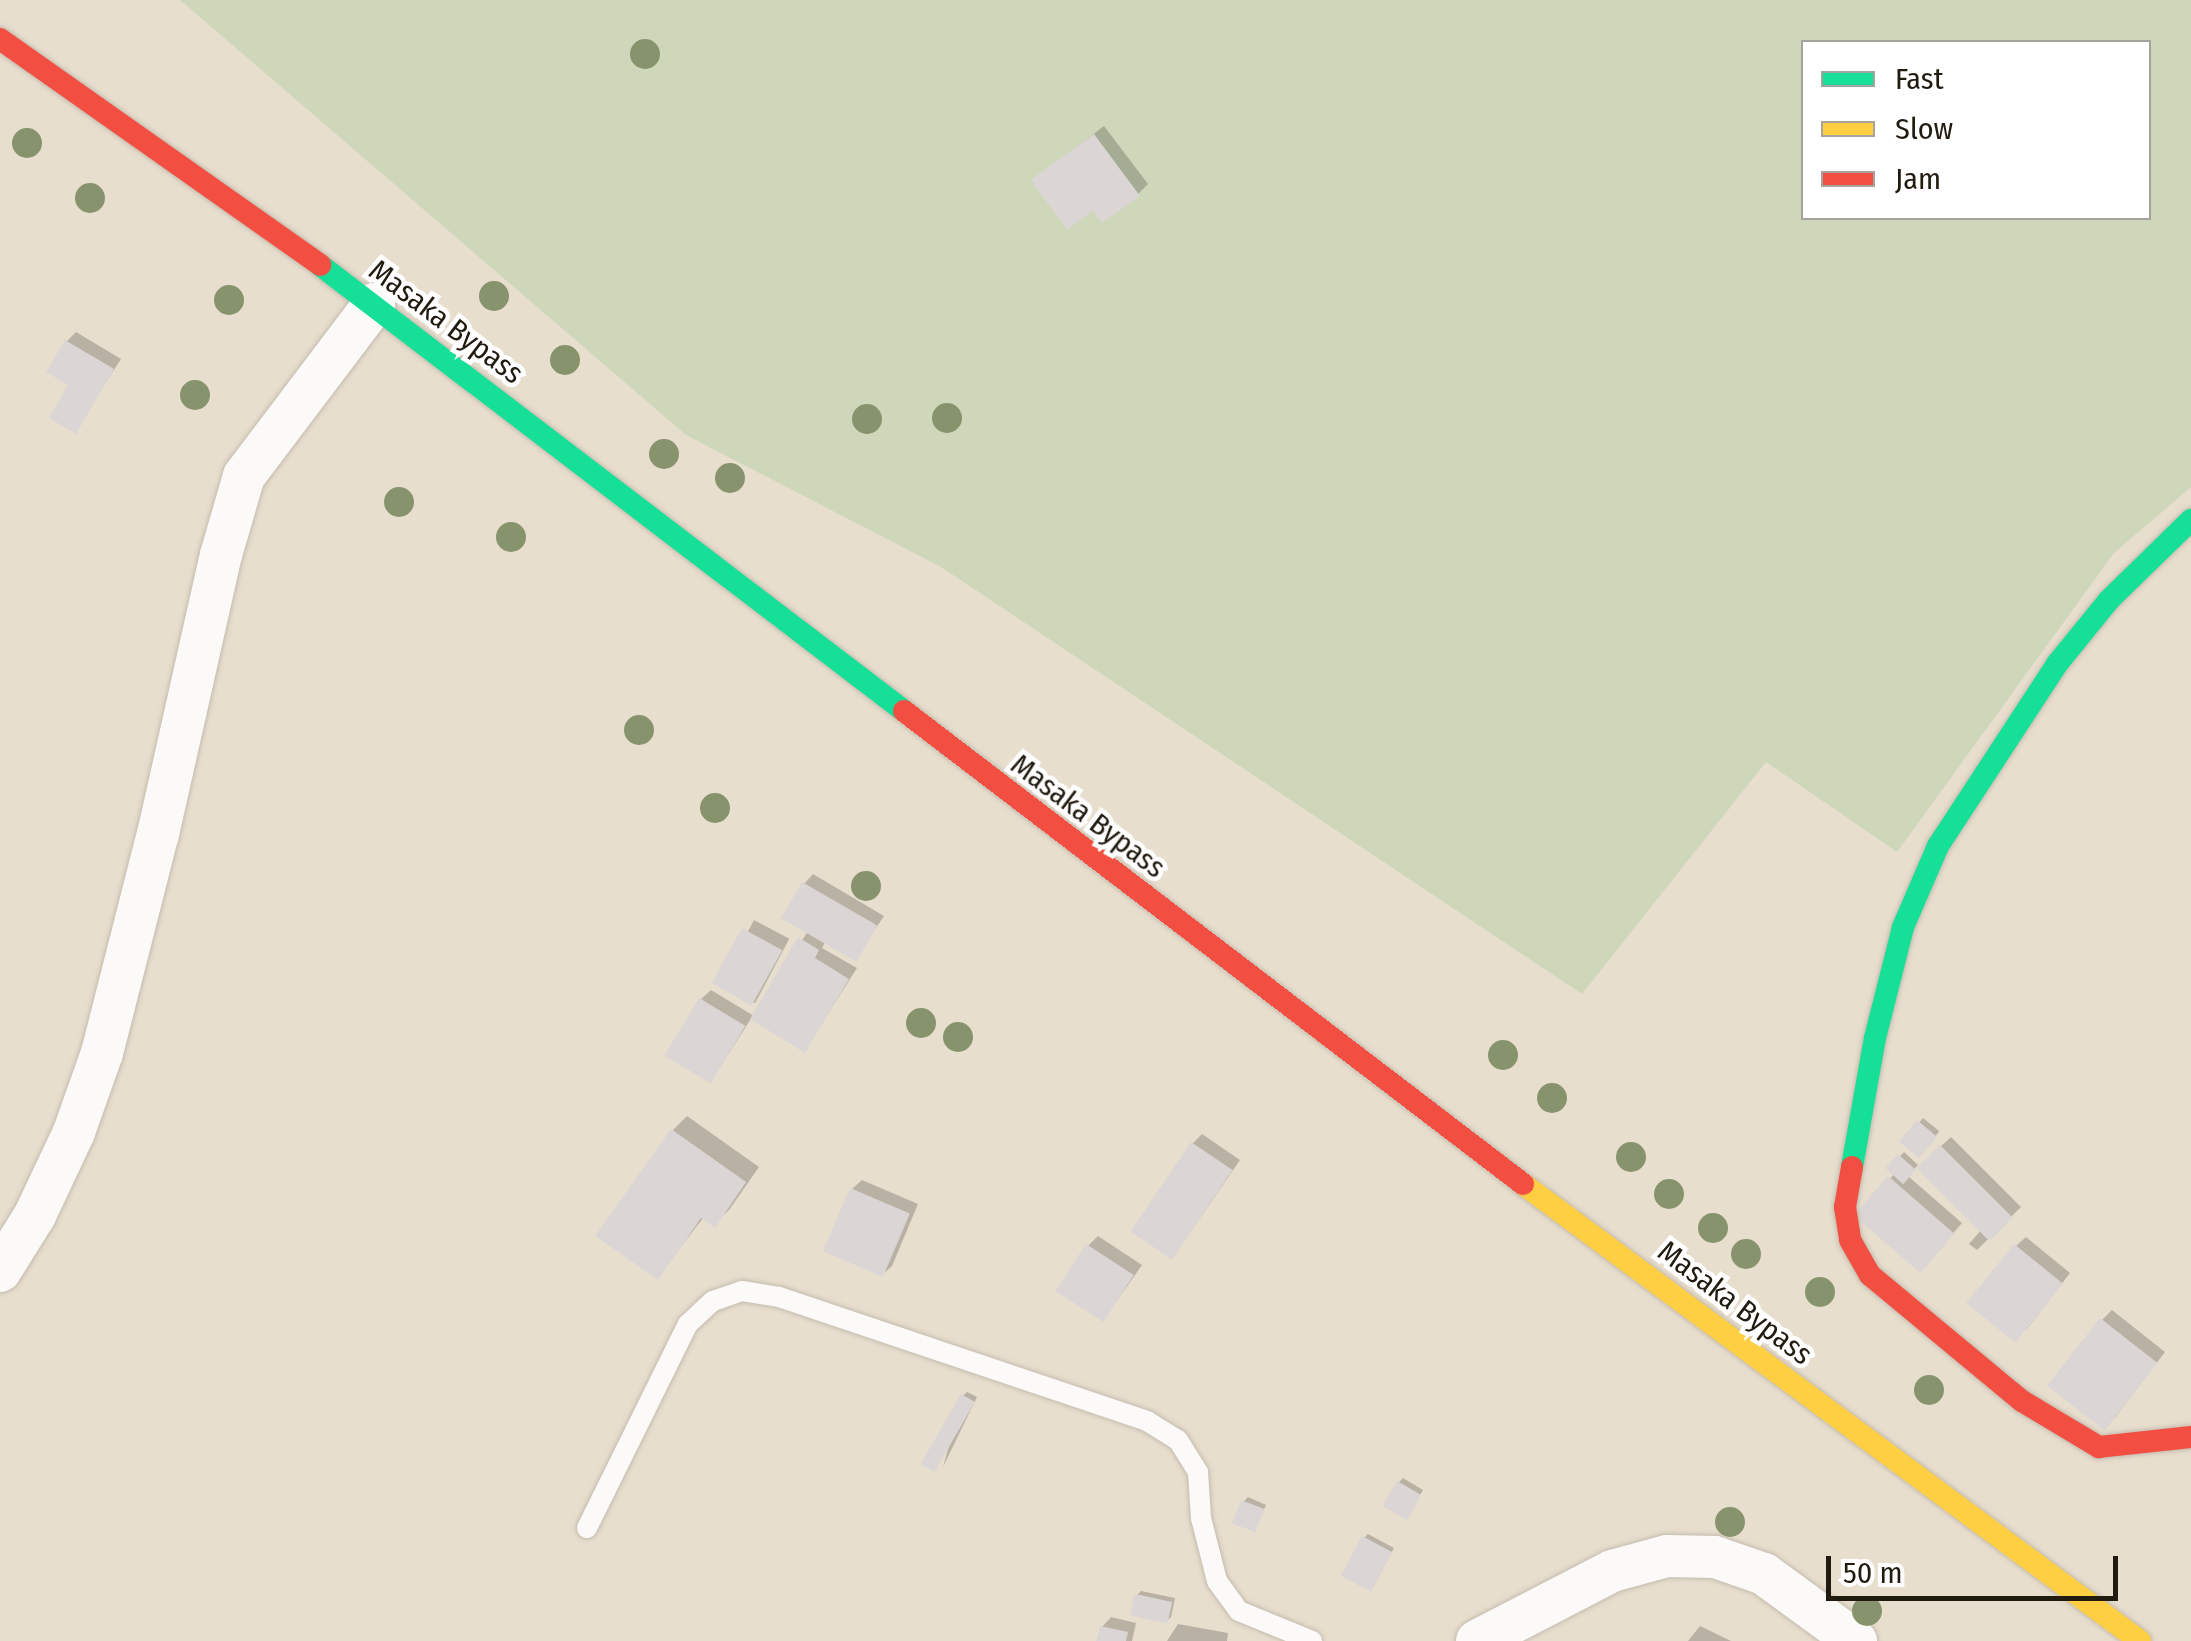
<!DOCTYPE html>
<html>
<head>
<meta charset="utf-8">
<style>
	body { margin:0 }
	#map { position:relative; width:2191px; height:1641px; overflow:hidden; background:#e8dece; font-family:"Fira Sans Condensed",sans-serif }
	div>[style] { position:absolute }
	.green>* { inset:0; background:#cfd7ba }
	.shadow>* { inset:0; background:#0003; transform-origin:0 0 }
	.building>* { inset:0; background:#dbd6d5; transform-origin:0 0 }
	.roads { filter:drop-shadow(0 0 2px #c4bcaf) drop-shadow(0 0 2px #c4bcaf) }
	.lane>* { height:20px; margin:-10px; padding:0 10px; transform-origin:10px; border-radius:10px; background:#fcfaf8 }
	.street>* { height:42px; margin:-21px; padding:0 21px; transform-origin:21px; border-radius:21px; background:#fcfaf8 }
	.fast>* { height:22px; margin:-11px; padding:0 11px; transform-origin:11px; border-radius:11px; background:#16e098 }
	.slow>* { height:22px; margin:-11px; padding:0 11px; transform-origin:11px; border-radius:11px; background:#ffcf43 }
	.jam>* { height:22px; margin:-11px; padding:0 11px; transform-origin:11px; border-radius:11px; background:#f24e42 }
	.trees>* { width:30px; height:30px; margin:-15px; border-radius:50%; background:#86936c }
	span { translate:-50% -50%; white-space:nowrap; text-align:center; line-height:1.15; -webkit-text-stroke:9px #fff; paint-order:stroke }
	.street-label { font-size:30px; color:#201a0f }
	.legend { position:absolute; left:1801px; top:40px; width:350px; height:180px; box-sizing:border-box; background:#fff; border:2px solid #a6a39f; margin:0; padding:12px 18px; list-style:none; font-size:30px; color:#201a0f }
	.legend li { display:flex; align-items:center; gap:20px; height:50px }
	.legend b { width:50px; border:2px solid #a6a39f }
	.scale { position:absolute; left:1826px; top:1556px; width:292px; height:45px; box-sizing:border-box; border:5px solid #201a0f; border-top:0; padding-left:12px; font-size:30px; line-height:35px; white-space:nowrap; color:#201a0f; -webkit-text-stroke:8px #fff; paint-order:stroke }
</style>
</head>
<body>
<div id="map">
	<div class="green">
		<div style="clip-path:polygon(evenodd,180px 0,2191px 0,2191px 487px,2114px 553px,1897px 852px,1766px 762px,1582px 994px,941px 567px,686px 435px,180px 0,1804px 42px,2148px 42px,2148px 218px,1804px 218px,1804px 42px)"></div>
	</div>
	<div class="shadow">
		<div style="clip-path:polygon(1104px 126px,1148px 184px,1138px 194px,1093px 208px,1034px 180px)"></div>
		<div style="clip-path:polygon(76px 332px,121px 359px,75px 430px,67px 341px)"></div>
		<div style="clip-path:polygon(813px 874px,884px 916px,856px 958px,826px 941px,822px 948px,857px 968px,805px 1050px,752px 1017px,711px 1081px,701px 999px,711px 990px,754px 1016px,808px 931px,804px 884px)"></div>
		<div style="left:754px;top:920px;width:40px;height:73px;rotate:28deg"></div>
		<div style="clip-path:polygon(687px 1116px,759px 1167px,729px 1210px,714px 1224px,704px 1217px,657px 1277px,673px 1130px)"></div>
		<div style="left:1923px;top:1118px;width:21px;height:31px;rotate:39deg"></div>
		<div style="clip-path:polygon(1202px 1134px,1240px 1160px,1173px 1257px,1193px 1143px)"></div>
		<div style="clip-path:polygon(1951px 1137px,2021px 1207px,1977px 1250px,1969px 1244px,1982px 1229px,1919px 1166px)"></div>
		<div style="clip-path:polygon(1904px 1152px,1918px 1165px,1908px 1176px,1962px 1223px,1929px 1261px,1857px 1216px,1895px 1173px,1889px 1168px)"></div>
		<div style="clip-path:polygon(862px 1180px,918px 1204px,892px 1266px,882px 1275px,852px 1189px)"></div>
		<div style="clip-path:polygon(1098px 1236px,1142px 1265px,1104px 1319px,1088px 1246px)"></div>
		<div style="clip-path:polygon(2026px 1237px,2070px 1273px,2026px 1330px,2016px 1246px)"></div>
		<div style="clip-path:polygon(2112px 1310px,2165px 1352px,2114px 1419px,2102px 1320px)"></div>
		<div style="clip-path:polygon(967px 1392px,977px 1397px,943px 1467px,963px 1396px)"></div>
		<div style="clip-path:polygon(1403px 1478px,1423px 1490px,1410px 1512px,1399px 1482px)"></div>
		<div style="clip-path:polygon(1248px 1497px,1266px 1505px,1254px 1530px,1244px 1501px)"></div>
		<div style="clip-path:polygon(1368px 1534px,1394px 1548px,1372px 1589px,1364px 1538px)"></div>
		<div style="clip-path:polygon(1141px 1591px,1175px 1598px,1171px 1617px,1167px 1621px,1137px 1595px)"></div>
		<div style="clip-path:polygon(1111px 1617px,1136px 1623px,1132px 1641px,1098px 1641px,1102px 1627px)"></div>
		<div style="clip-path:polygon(1178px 1624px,1228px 1633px,1227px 1641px,1167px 1641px)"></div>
		<div style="clip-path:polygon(1700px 1626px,1731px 1641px,1688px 1641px)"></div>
	</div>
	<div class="building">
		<div style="clip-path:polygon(1094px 134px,1140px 196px,1102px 223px,1092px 211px,1067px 230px,1031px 180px)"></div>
		<div style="clip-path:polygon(65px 340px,114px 369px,76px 434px,49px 418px,68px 385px,46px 372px)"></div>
		<div style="left:802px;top:882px;width:87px;height:42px;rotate:30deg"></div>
		<div style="left:742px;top:928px;width:46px;height:63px;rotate:29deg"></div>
		<div style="clip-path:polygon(798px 937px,819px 950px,815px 958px,849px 979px,805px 1053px,750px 1019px)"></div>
		<div style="left:699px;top:998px;width:54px;height:67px;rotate:31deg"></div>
		<div style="left:1917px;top:1120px;width:26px;height:28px;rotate:40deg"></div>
		<div style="clip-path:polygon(671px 1129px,746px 1182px,715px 1228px,701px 1218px,658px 1280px,595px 1236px)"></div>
		<div style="left:1191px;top:1142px;width:50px;height:108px;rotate:34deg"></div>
		<div style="left:1940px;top:1145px;width:103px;height:33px;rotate:45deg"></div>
		<div style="left:1898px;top:1154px;width:24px;height:19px;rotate:42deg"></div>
		<div style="left:1888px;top:1176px;width:88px;height:52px;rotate:41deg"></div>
		<div style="left:850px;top:1188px;width:65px;height:69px;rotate:23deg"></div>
		<div style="left:1086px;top:1244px;width:57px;height:56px;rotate:33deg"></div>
		<div style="left:2014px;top:1244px;width:63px;height:76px;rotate:39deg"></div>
		<div style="left:2100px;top:1318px;width:73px;height:86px;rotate:38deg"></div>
		<div style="left:961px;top:1394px;width:16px;height:81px;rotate:30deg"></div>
		<div style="left:1397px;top:1481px;width:28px;height:29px;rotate:30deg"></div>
		<div style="left:1241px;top:1500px;width:25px;height:25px;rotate:21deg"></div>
		<div style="left:1362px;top:1536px;width:34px;height:45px;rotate:28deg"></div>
		<div style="left:1135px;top:1594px;width:38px;height:22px;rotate:12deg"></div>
		<div style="clip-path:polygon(1100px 1626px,1128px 1632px,1126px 1641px,1096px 1641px)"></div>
	</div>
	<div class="roads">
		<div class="lane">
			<div style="left:587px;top:1528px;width:228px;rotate:-63.7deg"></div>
			<div style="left:688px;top:1324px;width:34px;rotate:-43deg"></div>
			<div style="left:713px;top:1301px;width:31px;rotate:-19deg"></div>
			<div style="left:742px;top:1291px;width:37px;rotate:9deg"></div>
			<div style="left:779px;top:1297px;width:388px;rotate:18.6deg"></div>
			<div style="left:1147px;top:1421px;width:36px;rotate:32deg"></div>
			<div style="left:1178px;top:1440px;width:38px;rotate:58deg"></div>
			<div style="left:1198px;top:1472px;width:46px;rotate:86.3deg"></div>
			<div style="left:1201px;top:1518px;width:65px;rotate:75.7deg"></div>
			<div style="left:1217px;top:1581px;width:37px;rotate:54deg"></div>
			<div style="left:1239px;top:1611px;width:79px;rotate:22.3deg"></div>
		</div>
		<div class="street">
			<div style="left:0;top:1271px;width:66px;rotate:-58deg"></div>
			<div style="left:35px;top:1215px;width:92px;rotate:-64.8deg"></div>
			<div style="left:74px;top:1132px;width:84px;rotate:-70.5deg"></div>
			<div style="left:102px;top:1053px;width:226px;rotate:-75.7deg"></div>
			<div style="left:158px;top:834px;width:286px;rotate:-77.3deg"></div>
			<div style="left:221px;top:555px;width:82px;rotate:-73.8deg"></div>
			<div style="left:244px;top:476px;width:216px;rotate:-52.9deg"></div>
			<div style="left:1477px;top:1641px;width:152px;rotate:-27.4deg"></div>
			<div style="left:1612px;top:1571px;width:57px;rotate:-15.3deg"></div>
			<div style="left:1667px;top:1556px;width:48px;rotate:1.2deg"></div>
			<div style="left:1715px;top:1557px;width:52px;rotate:19.1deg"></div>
			<div style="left:1764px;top:1574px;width:114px;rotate:36.1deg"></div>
		</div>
		<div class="fast">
			<div style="left:320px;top:265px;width:735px;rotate:37.37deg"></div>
			<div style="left:1852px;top:1167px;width:131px;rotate:-79.9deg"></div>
			<div style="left:1875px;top:1038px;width:114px;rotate:-75.8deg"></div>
			<div style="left:1903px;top:927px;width:88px;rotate:-66.6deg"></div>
			<div style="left:1938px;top:846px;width:217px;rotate:-56.8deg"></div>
			<div style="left:2057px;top:664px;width:82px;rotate:-50.9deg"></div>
			<div style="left:2109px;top:600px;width:115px;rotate:-44.3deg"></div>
		</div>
		<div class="slow">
			<div style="left:1523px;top:1184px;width:768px;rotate:36.53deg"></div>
		</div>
		<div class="jam">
			<div style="left:0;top:39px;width:392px;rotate:35.2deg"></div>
			<div style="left:904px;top:711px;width:779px;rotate:37.38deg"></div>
			<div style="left:1852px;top:1167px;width:41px;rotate:99.9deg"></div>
			<div style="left:1845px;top:1207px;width:33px;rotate:81deg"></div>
			<div style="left:1850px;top:1240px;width:40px;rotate:60.3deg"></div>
			<div style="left:1870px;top:1275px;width:197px;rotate:39.7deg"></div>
			<div style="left:2022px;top:1401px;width:90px;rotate:30.9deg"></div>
			<div style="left:2099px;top:1447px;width:93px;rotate:-6.2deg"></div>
		</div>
	</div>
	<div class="trees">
		<div style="left:645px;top:54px"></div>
		<div style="left:27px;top:143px"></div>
		<div style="left:90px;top:198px"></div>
		<div style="left:494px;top:296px"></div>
		<div style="left:229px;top:300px"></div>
		<div style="left:565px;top:360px"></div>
		<div style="left:195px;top:395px"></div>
		<div style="left:947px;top:418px"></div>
		<div style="left:867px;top:419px"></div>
		<div style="left:664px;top:454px"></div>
		<div style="left:730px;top:478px"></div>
		<div style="left:399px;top:502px"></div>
		<div style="left:511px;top:537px"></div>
		<div style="left:639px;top:730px"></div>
		<div style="left:715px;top:808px"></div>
		<div style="left:866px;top:886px"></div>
		<div style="left:921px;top:1023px"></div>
		<div style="left:958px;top:1037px"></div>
		<div style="left:1503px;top:1055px"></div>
		<div style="left:1552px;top:1098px"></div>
		<div style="left:1631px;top:1157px"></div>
		<div style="left:1669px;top:1194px"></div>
		<div style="left:1713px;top:1228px"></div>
		<div style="left:1746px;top:1254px"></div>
		<div style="left:1820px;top:1292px"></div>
		<div style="left:1929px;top:1390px"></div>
		<div style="left:1730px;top:1522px"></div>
		<div style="left:1867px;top:1611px"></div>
	</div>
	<div class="street-label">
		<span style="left:446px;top:322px;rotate:37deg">Masaka Bypass</span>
		<span style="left:1088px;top:816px;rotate:37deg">Masaka Bypass</span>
		<span style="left:1735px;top:1303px;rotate:37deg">Masaka Bypass</span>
	</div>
	<ul class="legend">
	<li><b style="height:12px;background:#16e098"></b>Fast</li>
	<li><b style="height:12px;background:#ffcf43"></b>Slow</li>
	<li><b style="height:12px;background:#f24e42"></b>Jam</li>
	</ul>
	<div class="scale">50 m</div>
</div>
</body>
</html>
